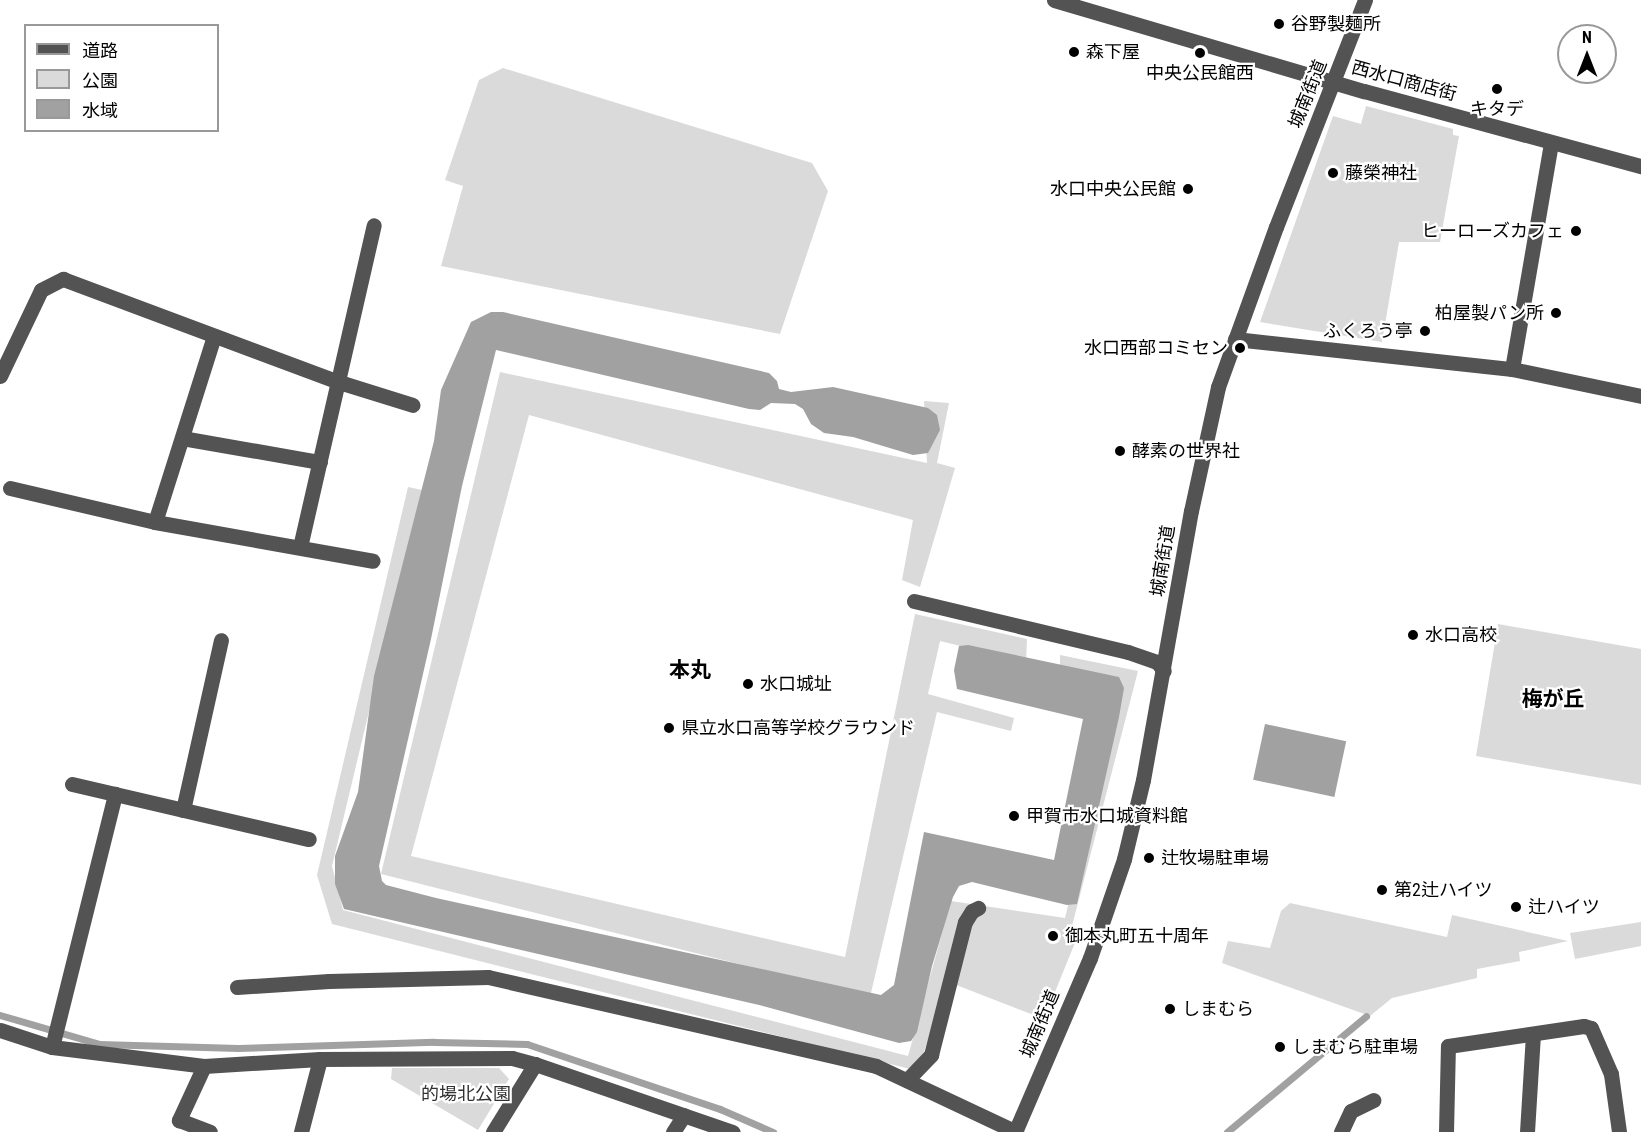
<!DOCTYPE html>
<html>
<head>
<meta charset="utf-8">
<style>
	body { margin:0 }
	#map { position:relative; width:1641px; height:1132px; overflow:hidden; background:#fff; font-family:"Roboto Condensed","Noto Sans JP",sans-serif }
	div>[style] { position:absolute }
	.green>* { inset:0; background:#dadada }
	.water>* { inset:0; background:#a1a1a1; transform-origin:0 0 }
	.stream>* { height:7px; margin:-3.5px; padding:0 3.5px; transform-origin:3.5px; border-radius:3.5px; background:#a1a1a1 }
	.minor>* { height:15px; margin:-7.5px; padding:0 7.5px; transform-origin:7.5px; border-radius:7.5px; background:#535353 }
	.dots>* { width:16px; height:16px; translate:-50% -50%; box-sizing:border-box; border:3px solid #fff; border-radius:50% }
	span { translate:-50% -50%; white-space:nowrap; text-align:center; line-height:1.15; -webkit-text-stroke:4.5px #fff; paint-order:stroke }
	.poi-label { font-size:18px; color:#000 }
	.left { translate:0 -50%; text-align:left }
	.right { translate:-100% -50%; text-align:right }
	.street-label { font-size:18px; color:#000 }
	.park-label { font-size:18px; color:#313131 }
	.quarter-label { font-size:21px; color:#000; font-weight:700 }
	.legend { position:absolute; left:24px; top:24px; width:195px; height:108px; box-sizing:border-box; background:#fff; border:2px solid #999; margin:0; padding:8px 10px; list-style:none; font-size:18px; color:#000 }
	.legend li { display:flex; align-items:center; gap:12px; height:30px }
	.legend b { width:30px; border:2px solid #999 }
	.north { position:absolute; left:1557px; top:24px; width:60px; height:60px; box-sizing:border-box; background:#fff; border:2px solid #999; border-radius:50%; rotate:0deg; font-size:16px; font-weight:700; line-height:24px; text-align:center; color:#000 }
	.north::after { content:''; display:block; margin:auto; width:21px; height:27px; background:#000; clip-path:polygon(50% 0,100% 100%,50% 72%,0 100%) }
</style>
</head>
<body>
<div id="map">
	<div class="green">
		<div style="clip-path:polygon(503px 68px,812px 163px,828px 191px,780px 334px,441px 266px,463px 186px,445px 180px,479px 80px)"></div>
		<div style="clip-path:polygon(1366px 106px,1453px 129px,1453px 135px,1459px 136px,1440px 242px,1399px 242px,1382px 342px,1260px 322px,1333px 116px,1361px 124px)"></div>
		<div style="clip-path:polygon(500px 372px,927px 463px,924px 401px,949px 403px,937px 463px,955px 468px,920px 587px,902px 580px,913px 520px,529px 415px,411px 856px,845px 957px,915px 614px,1027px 639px,1026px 662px,940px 641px,928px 694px,1014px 718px,1011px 731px,937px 712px,870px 997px,381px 874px)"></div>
		<div style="clip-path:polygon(408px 487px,422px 490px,332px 866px,343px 910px,908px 1056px,951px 901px,1065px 918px,1122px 686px,1060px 668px,1060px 655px,1138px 671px,1072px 926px,1081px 928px,1044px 1019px,946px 981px,918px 1071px,332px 924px,317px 875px)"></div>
		<div style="clip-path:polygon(1498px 624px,1641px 649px,1641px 785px,1476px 756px)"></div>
		<div style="clip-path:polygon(1290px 903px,1447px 937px,1452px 915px,1568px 941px,1519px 952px,1520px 961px,1477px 969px,1477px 978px,1392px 998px,1370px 1016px,1222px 963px,1228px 941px,1270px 948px,1281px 911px)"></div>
		<div style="clip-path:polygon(1641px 922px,1641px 946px,1575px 959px,1570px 933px)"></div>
		<div style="clip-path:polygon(392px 1068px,499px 1068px,509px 1079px,478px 1130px,391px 1079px)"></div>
	</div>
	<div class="water">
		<div style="clip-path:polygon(491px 312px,503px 312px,769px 373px,777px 381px,779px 389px,791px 392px,833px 387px,928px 408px,937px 415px,940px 430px,928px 453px,913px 455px,853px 437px,824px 433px,811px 424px,803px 409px,795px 404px,771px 403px,760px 410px,749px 409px,496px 350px,462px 486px,431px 639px,379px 866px,382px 881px,386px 885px,436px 898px,881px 995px,894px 985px,924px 832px,1054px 860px,1083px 719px,957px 689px,954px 670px,959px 646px,968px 645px,1119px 677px,1124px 688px,1119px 717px,1077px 904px,1067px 905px,972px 882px,959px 886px,953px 897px,932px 966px,917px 1032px,911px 1041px,899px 1043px,759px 1005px,344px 909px,335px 884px,335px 856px,358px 792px,374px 676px,434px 441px,441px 390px,471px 322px)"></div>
		<div style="left:1265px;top:724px;width:83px;height:57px;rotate:12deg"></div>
	</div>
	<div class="stream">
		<div style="left:0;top:1015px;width:103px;rotate:16.3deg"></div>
		<div style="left:99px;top:1044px;width:139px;rotate:1.6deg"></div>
		<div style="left:238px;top:1048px;width:196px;rotate:-1.8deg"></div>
		<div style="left:434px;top:1042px;width:93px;rotate:1.2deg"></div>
		<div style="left:527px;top:1044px;width:204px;rotate:18.6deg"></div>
		<div style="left:720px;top:1109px;width:58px;rotate:23.5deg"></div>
		<div style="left:1227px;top:1132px;width:181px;rotate:-39.8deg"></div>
	</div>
	<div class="minor">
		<div style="left:1054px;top:0;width:323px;rotate:16.4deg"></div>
		<div style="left:1364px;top:91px;width:287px;rotate:15.2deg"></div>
		<div style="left:1235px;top:339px;width:279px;rotate:6.2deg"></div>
		<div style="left:1512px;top:369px;width:132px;rotate:11.8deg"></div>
		<div style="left:1512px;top:369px;width:229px;rotate:-80.2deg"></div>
		<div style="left:0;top:376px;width:95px;rotate:-64.5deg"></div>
		<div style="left:41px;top:290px;width:25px;rotate:-27deg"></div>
		<div style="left:63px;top:279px;width:295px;rotate:20.5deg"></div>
		<div style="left:339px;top:382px;width:77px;rotate:17.3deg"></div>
		<div style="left:182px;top:438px;width:140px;rotate:9.9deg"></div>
		<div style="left:10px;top:488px;width:149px;rotate:13.2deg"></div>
		<div style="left:155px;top:522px;width:221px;rotate:10.1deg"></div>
		<div style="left:155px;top:522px;width:195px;rotate:-72.4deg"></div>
		<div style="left:300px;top:547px;width:330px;rotate:-77.1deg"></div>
		<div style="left:914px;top:601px;width:220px;rotate:13.4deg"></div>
		<div style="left:1128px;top:652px;width:31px;rotate:19deg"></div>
		<div style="left:1157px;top:662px;width:11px;rotate:52deg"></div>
		<div style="left:72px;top:784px;width:243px;rotate:13.1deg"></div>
		<div style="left:183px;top:810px;width:174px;rotate:-77.4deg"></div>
		<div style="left:237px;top:987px;width:92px;rotate:-3.7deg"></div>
		<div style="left:329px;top:981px;width:159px;rotate:-1.4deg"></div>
		<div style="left:488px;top:977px;width:398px;rotate:12.9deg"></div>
		<div style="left:876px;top:1066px;width:155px;rotate:25.2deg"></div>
		<div style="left:0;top:1030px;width:55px;rotate:18.1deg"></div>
		<div style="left:52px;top:1047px;width:153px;rotate:7.1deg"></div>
		<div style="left:204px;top:1066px;width:116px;rotate:-3.5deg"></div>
		<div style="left:320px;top:1059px;width:192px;rotate:-0.3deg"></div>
		<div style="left:512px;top:1058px;width:24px;rotate:15deg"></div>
		<div style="left:535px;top:1064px;width:209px;rotate:19deg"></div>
		<div style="left:52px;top:1047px;width:261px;rotate:-76deg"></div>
		<div style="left:204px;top:1066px;width:60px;rotate:114.8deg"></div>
		<div style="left:179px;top:1120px;width:33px;rotate:21deg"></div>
		<div style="left:907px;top:1080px;width:35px;rotate:-46deg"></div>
		<div style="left:931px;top:1055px;width:137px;rotate:-75.7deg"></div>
		<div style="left:965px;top:922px;width:13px;rotate:-58deg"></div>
		<div style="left:972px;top:911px;width:7px;rotate:-27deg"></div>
		<div style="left:301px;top:1132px;width:75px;rotate:-75.4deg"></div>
		<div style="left:493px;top:1132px;width:80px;rotate:-58.3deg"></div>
		<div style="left:673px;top:1132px;width:20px;rotate:-57deg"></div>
		<div style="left:1015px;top:1132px;width:189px;rotate:-66.7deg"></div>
		<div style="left:1090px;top:958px;width:105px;rotate:-71deg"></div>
		<div style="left:1124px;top:859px;width:81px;rotate:-76.5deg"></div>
		<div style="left:1143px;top:780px;width:273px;rotate:-79.9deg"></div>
		<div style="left:1191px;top:511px;width:127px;rotate:-77.7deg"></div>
		<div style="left:1218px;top:387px;width:170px;rotate:-70.1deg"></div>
		<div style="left:1276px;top:227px;width:244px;rotate:-68.6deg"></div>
		<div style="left:1341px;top:1132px;width:23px;rotate:-65deg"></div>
		<div style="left:1351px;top:1111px;width:25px;rotate:-26deg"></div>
		<div style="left:1446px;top:1132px;width:86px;rotate:-88.7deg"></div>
		<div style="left:1448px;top:1046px;width:137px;rotate:-8.4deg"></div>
		<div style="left:1584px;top:1026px;width:7px;rotate:16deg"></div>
		<div style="left:1591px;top:1028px;width:50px;rotate:66.5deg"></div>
		<div style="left:1611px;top:1074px;width:59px;rotate:82.1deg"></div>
		<div style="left:1527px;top:1132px;width:98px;rotate:-86.5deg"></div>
	</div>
	<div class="dots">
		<div style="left:1279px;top:24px;background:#000"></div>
		<div style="left:1074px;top:52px;background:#000"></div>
		<div style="left:1200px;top:53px;background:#000"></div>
		<div style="left:1497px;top:89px;background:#000"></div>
		<div style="left:1333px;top:173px;background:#000"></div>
		<div style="left:1188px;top:189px;background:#000"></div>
		<div style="left:1576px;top:231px;background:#000"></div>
		<div style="left:1556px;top:313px;background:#000"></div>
		<div style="left:1425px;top:331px;background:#000"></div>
		<div style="left:1240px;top:348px;background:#000"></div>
		<div style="left:1120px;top:451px;background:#000"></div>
		<div style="left:1413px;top:635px;background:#000"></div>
		<div style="left:748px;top:684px;background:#000"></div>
		<div style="left:669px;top:728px;background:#000"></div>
		<div style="left:1014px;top:816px;background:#000"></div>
		<div style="left:1149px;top:858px;background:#000"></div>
		<div style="left:1382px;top:890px;background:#000"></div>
		<div style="left:1516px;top:907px;background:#000"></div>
		<div style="left:1053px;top:936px;background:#000"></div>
		<div style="left:1170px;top:1009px;background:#000"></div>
		<div style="left:1280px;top:1047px;background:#000"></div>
	</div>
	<div class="poi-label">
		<span class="left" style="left:1291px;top:24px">谷野製麺所</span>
		<span class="left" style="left:1086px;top:52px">森下屋</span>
		<span style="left:1200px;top:73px">中央公民館西</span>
		<span style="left:1497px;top:109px">キタデ</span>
		<span class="left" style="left:1345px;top:173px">藤榮神社</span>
		<span class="right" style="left:1176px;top:189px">水口中央公民館</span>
		<span class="right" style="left:1564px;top:231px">ヒーローズカフェ</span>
		<span class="right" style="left:1544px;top:313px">柏屋製パン所</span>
		<span class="right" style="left:1413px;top:331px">ふくろう亭</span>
		<span class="right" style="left:1228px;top:348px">水口西部コミセン</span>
		<span class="left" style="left:1132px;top:451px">酵素の世界社</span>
		<span class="left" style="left:1425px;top:635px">水口高校</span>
		<span class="left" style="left:760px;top:684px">水口城址</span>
		<span class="left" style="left:681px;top:728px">県立水口高等学校グラウンド</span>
		<span class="left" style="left:1026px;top:816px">甲賀市水口城資料館</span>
		<span class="left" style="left:1161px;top:858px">辻牧場駐車場</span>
		<span class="left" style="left:1394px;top:890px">第2辻ハイツ</span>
		<span class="left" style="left:1528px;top:907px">辻ハイツ</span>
		<span class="left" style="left:1065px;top:936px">御本丸町五十周年</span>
		<span class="left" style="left:1182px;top:1009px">しまむら</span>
		<span class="left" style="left:1292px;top:1047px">しまむら駐車場</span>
	</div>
	<div class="street-label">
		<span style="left:1404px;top:81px;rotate:15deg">西水口商店街</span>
		<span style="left:1308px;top:94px;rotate:-68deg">城南街道</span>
		<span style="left:1163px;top:561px;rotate:-81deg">城南街道</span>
		<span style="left:1040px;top:1024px;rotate:-67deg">城南街道</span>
	</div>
	<div class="park-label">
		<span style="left:466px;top:1094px">的場北公園</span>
	</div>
	<div class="quarter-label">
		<span style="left:690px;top:670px">本丸</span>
		<span style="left:1553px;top:699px">梅が丘</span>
	</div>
	<ul class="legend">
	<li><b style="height:8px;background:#535353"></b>道路</li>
	<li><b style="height:16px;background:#dadada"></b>公園</li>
	<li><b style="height:16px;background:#a1a1a1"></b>水域</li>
	</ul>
	<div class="north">N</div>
</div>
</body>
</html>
